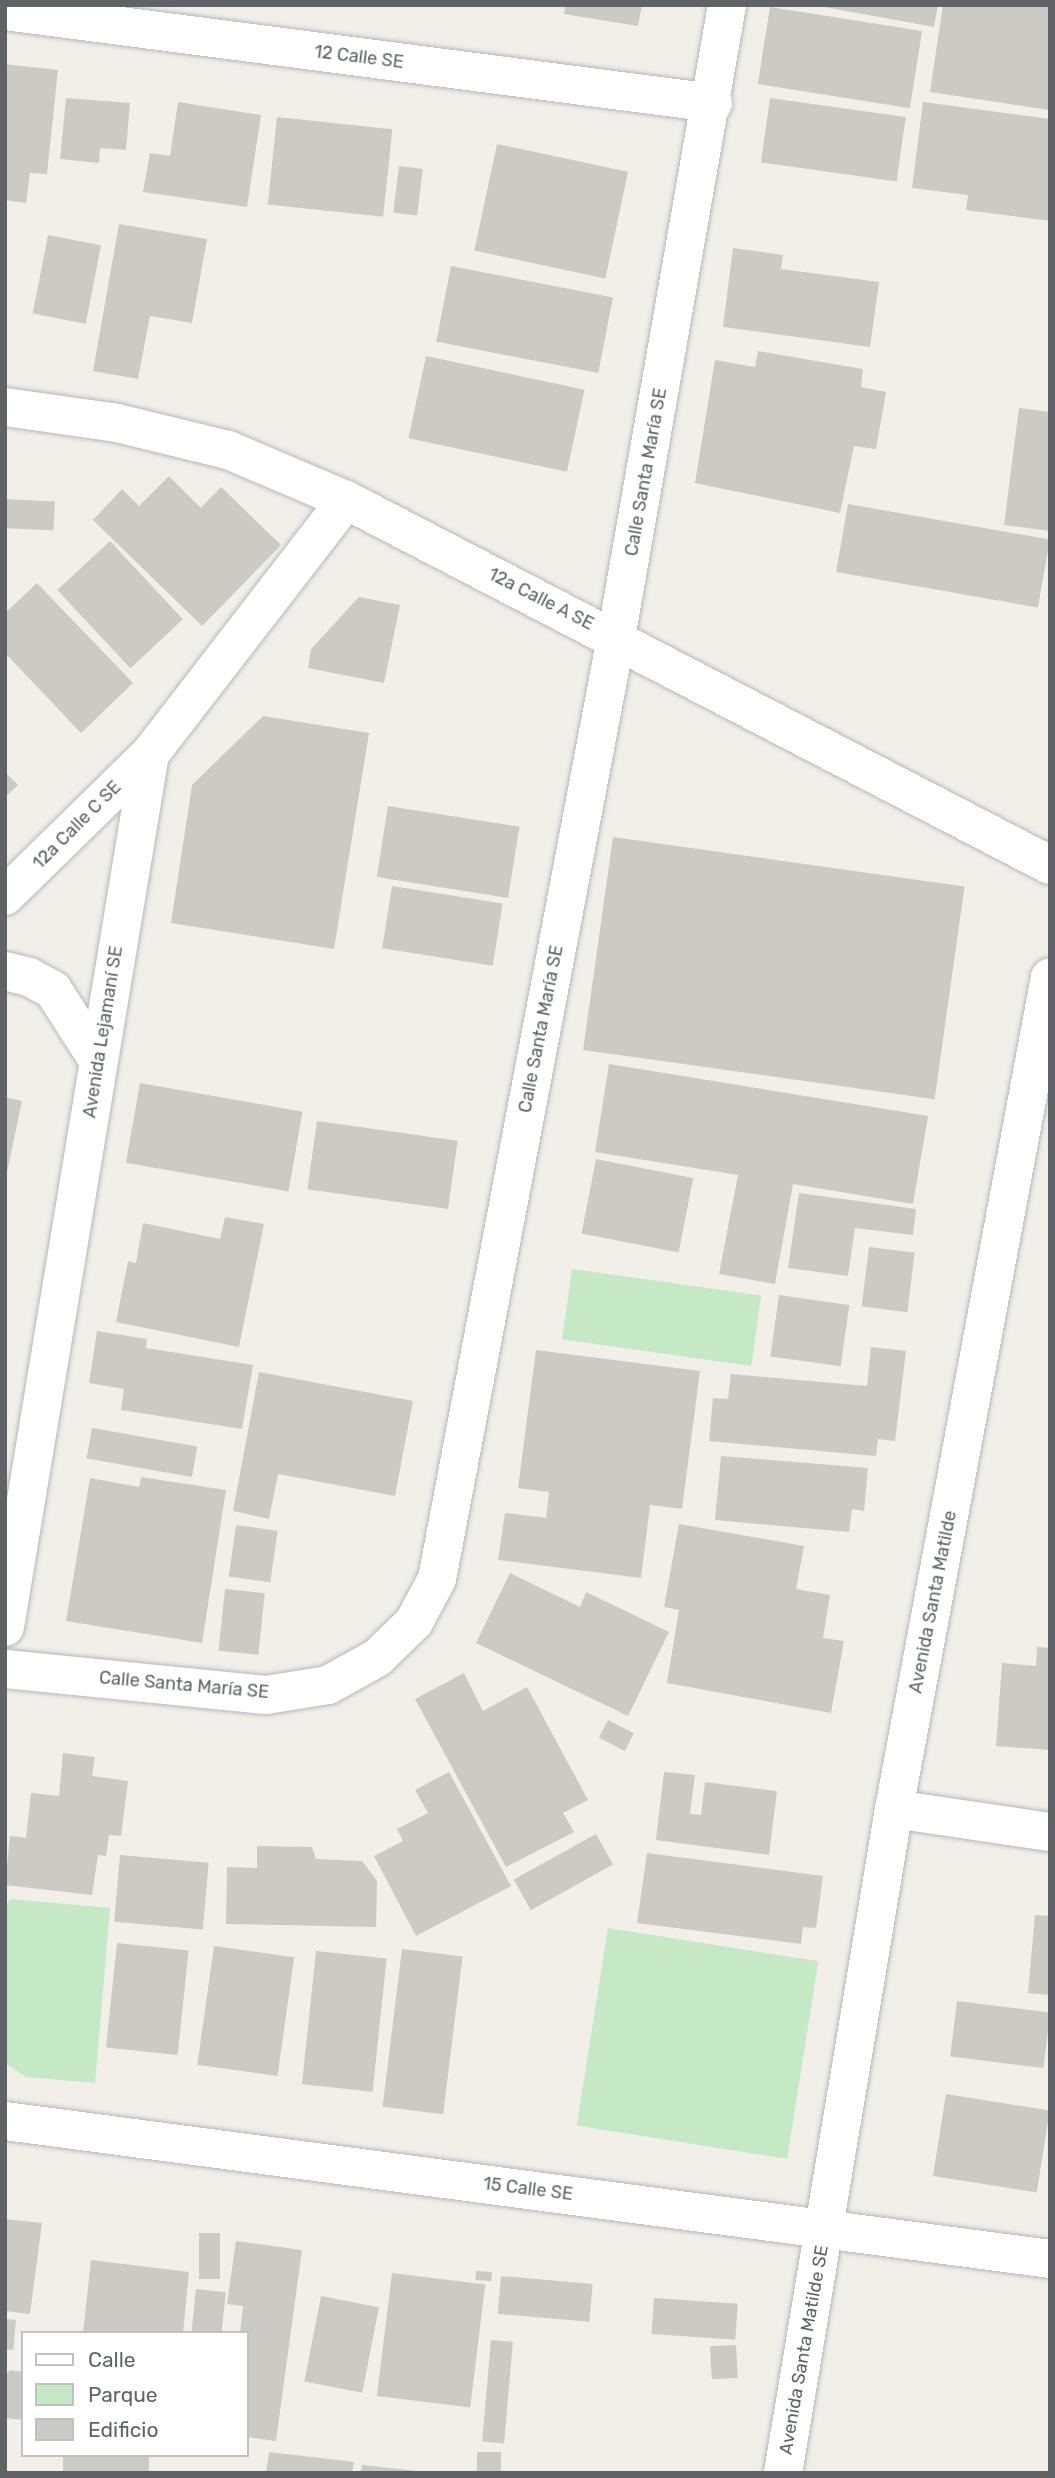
<!DOCTYPE html>
<html>
<head>
<meta charset="utf-8">
<style>
	body { margin:0 }
	#map { position:relative; width:1055px; height:2478px; overflow:hidden; background:#f1efe8; font-family:Rubik,sans-serif }
	div>[style] { position:absolute }
	.green>* { inset:0; background:#c5e8c5; transform-origin:0 0 }
	.building>* { inset:0; background:#cccac5; transform-origin:0 0 }
	.roads { filter:drop-shadow(0 0 2px #b5b8bc) drop-shadow(0 0 2px #b5b8bc) }
	.minor>* { height:38px; margin:-19px; padding:0 19px; transform-origin:19px; border-radius:19px; background:#fff }
	span { translate:-50% -50%; white-space:nowrap; text-align:center; line-height:1.15; -webkit-text-stroke:7px #fff; paint-order:stroke }
	.street-label { font-size:18px; color:#5f6368 }
	.frame { position:absolute; inset:0; border:7px solid #5f6368; pointer-events:none }
	.legend { position:absolute; left:21px; top:2331px; width:228px; height:126px; box-sizing:border-box; background:#fff; border:2px solid #bfc1c3; margin:0; padding:9px 12px; list-style:none; font-size:21px; color:#5f6368 }
	.legend li { display:flex; align-items:center; gap:14px; height:35px }
	.legend b { width:35px; border:2px solid #bfc1c3 }
</style>
</head>
<body>
<div id="map">
	<div class="green">
		<div style="left:572px;top:1269px;width:191px;height:71px;rotate:8deg"></div>
		<div style="clip-path:polygon(10px 1899px,110px 1908px,95px 2083px,26px 2077px,5px 2063px,5px 1907px)"></div>
		<div style="left:608px;top:1928px;width:213px;height:200px;rotate:9deg"></div>
	</div>
	<div class="building">
		<div style="clip-path:polygon(565px 5px,642px 5px,638px 26px,564px 14px)"></div>
		<div style="clip-path:polygon(813px 5px,938px 5px,934px 27px)"></div>
		<div style="clip-path:polygon(943px 5px,1050px 5px,1050px 110px,930px 92px)"></div>
		<div style="left:770px;top:7px;width:154px;height:78px;rotate:9deg"></div>
		<div style="clip-path:polygon(5px 64px,58px 70px,47px 174px,30px 173px,26px 203px,5px 200px)"></div>
		<div style="clip-path:polygon(66px 98px,130px 103px,126px 150px,100px 148px,99px 163px,60px 159px)"></div>
		<div style="left:770px;top:98px;width:137px;height:65px;rotate:8deg"></div>
		<div style="clip-path:polygon(178px 102px,261px 115px,247px 207px,143px 192px,150px 153px,170px 156px)"></div>
		<div style="clip-path:polygon(923px 102px,1050px 119px,1050px 221px,966px 210px,968px 195px,912px 188px)"></div>
		<div style="left:277px;top:117px;width:116px;height:88px;rotate:6deg"></div>
		<div style="left:497px;top:144px;width:134px;height:109px;rotate:12deg"></div>
		<div style="left:399px;top:166px;width:24px;height:47px;rotate:7deg"></div>
		<div style="clip-path:polygon(119px 224px,207px 239px,192px 323px,150px 316px,138px 379px,93px 371px)"></div>
		<div style="left:48px;top:235px;width:54px;height:80px;rotate:11deg"></div>
		<div style="clip-path:polygon(733px 248px,783px 255px,781px 269px,879px 282px,870px 347px,723px 327px)"></div>
		<div style="left:451px;top:266px;width:165px;height:77px;rotate:11deg"></div>
		<div style="clip-path:polygon(758px 351px,863px 369px,861px 387px,886px 392px,876px 449px,854px 446px,840px 513px,695px 483px,715px 360px,755px 367px)"></div>
		<div style="left:426px;top:356px;width:162px;height:84px;rotate:12deg"></div>
		<div style="clip-path:polygon(1019px 408px,1050px 412px,1050px 531px,1004px 525px)"></div>
		<div style="clip-path:polygon(169px 476px,201px 508px,221px 487px,281px 545px,202px 626px,93px 520px,122px 489px,139px 506px)"></div>
		<div style="left:5px;top:499px;width:50px;height:29px;rotate:3deg"></div>
		<div style="left:848px;top:504px;width:205px;height:69px;rotate:10deg"></div>
		<div style="left:110px;top:541px;width:107px;height:72px;rotate:47deg"></div>
		<div style="clip-path:polygon(37px 583px,133px 683px,81px 733px,5px 653px,5px 613px)"></div>
		<div style="clip-path:polygon(359px 597px,400px 605px,384px 683px,308px 668px,311px 649px)"></div>
		<div style="clip-path:polygon(263px 716px,369px 733px,334px 949px,171px 923px,192px 785px)"></div>
		<div style="clip-path:polygon(5px 772px,18px 785px,5px 797px)"></div>
		<div style="left:388px;top:806px;width:133px;height:72px;rotate:9deg"></div>
		<div style="left:613px;top:837px;width:355px;height:215px;rotate:8deg"></div>
		<div style="left:392px;top:886px;width:112px;height:63px;rotate:9deg"></div>
		<div style="clip-path:polygon(609px 1064px,928px 1116px,913px 1204px,793px 1184px,775px 1284px,719px 1274px,738px 1175px,595px 1152px)"></div>
		<div style="left:140px;top:1083px;width:165px;height:81px;rotate:10deg"></div>
		<div style="clip-path:polygon(5px 1097px,22px 1101px,6px 1177px,5px 1177px)"></div>
		<div style="left:317px;top:1121px;width:142px;height:69px;rotate:8deg"></div>
		<div style="left:596px;top:1159px;width:99px;height:76px;rotate:11deg"></div>
		<div style="clip-path:polygon(799px 1193px,916px 1209px,913px 1235px,855px 1228px,848px 1276px,788px 1268px)"></div>
		<div style="clip-path:polygon(225px 1217px,264px 1224px,239px 1347px,116px 1322px,128px 1261px,136px 1263px,143px 1223px,220px 1239px)"></div>
		<div style="left:869px;top:1247px;width:46px;height:60px;rotate:7deg"></div>
		<div style="left:779px;top:1295px;width:71px;height:62px;rotate:8deg"></div>
		<div style="clip-path:polygon(97px 1331px,147px 1339px,146px 1348px,253px 1365px,242px 1429px,121px 1410px,124px 1389px,89px 1383px)"></div>
		<div style="clip-path:polygon(871px 1347px,906px 1351px,895px 1441px,878px 1439px,876px 1456px,709px 1441px,713px 1398px,728px 1399px,731px 1374px,867px 1386px)"></div>
		<div style="clip-path:polygon(536px 1350px,700px 1371px,682px 1509px,650px 1505px,641px 1578px,498px 1560px,505px 1513px,546px 1518px,549px 1492px,518px 1488px)"></div>
		<div style="clip-path:polygon(259px 1372px,413px 1401px,395px 1496px,278px 1474px,269px 1519px,233px 1511px)"></div>
		<div style="left:92px;top:1428px;width:107px;height:31px;rotate:10deg"></div>
		<div style="clip-path:polygon(721px 1456px,868px 1468px,864px 1511px,852px 1509px,849px 1532px,715px 1520px)"></div>
		<div style="clip-path:polygon(141px 1477px,226px 1490px,202px 1643px,66px 1621px,90px 1478px,139px 1487px)"></div>
		<div style="clip-path:polygon(679px 1524px,804px 1546px,796px 1589px,830px 1595px,823px 1638px,844px 1641px,831px 1713px,667px 1683px,679px 1610px,664px 1607px)"></div>
		<div style="left:236px;top:1525px;width:42px;height:52px;rotate:8deg"></div>
		<div style="clip-path:polygon(510px 1573px,580px 1607px,586px 1592px,669px 1632px,628px 1716px,476px 1643px)"></div>
		<div style="left:225px;top:1589px;width:40px;height:62px;rotate:6deg"></div>
		<div style="clip-path:polygon(1037px 1647px,1050px 1648px,1050px 1750px,996px 1746px,1002px 1663px,1036px 1666px)"></div>
		<div style="clip-path:polygon(464px 1673px,483px 1711px,527px 1687px,588px 1800px,563px 1813px,574px 1832px,506px 1867px,415px 1699px)"></div>
		<div style="left:608px;top:1720px;width:29px;height:20px;rotate:27deg"></div>
		<div style="clip-path:polygon(63px 1753px,95px 1757px,92px 1776px,128px 1781px,121px 1836px,109px 1835px,106px 1856px,98px 1855px,92px 1895px,5px 1885px,10px 1836px,26px 1838px,31px 1793px,59px 1796px)"></div>
		<div style="clip-path:polygon(449px 1772px,511px 1886px,416px 1936px,374px 1856px,403px 1841px,397px 1829px,428px 1813px,415px 1790px)"></div>
		<div style="clip-path:polygon(664px 1772px,695px 1775px,690px 1814px,701px 1815px,705px 1782px,777px 1791px,769px 1855px,656px 1840px)"></div>
		<div style="left:596px;top:1834px;width:35px;height:94px;rotate:61deg"></div>
		<div style="clip-path:polygon(257px 1846px,312px 1847px,316px 1859px,362px 1861px,377px 1881px,376px 1927px,226px 1924px,227px 1867px,257px 1868px)"></div>
		<div style="clip-path:polygon(647px 1853px,823px 1876px,816px 1928px,803px 1927px,801px 1944px,637px 1923px)"></div>
		<div style="left:120px;top:1855px;width:89px;height:67px;rotate:5deg"></div>
		<div style="clip-path:polygon(1035px 1915px,1050px 1916px,1050px 1995px,1028px 1993px)"></div>
		<div style="left:117px;top:1943px;width:72px;height:105px;rotate:6deg"></div>
		<div style="left:214px;top:1946px;width:81px;height:120px;rotate:8deg"></div>
		<div style="left:402px;top:1949px;width:61px;height:159px;rotate:7deg"></div>
		<div style="left:316px;top:1951px;width:71px;height:134px;rotate:6deg"></div>
		<div style="left:957px;top:2001px;width:94px;height:56px;rotate:7deg"></div>
		<div style="left:946px;top:2094px;width:105px;height:83px;rotate:9deg"></div>
		<div style="clip-path:polygon(5px 2219px,42px 2223px,30px 2314px,5px 2311px)"></div>
		<div style="left:199px;top:2233px;width:21px;height:46px"></div>
		<div style="clip-path:polygon(236px 2241px,302px 2250px,276px 2441px,247px 2437px,247px 2333px,240px 2333px,243px 2306px,227px 2304px)"></div>
		<div style="clip-path:polygon(91px 2260px,189px 2272px,183px 2333px,83px 2333px)"></div>
		<div style="left:476px;top:2271px;width:16px;height:9px;rotate:4deg"></div>
		<div style="left:392px;top:2273px;width:94px;height:124px;rotate:7deg"></div>
		<div style="left:501px;top:2276px;width:92px;height:38px;rotate:5deg"></div>
		<div style="left:196px;top:2289px;width:30px;height:44px;rotate:6deg"></div>
		<div style="left:321px;top:2296px;width:59px;height:87px;rotate:11deg"></div>
		<div style="left:654px;top:2298px;width:84px;height:36px;rotate:4deg"></div>
		<div style="left:5px;top:2319px;width:11px;height:30px;rotate:5deg"></div>
		<div style="left:491px;top:2340px;width:22px;height:102px;rotate:5deg"></div>
		<div style="left:736px;top:2345px;width:33px;height:26px;rotate:87deg"></div>
		<div style="clip-path:polygon(10px 2370px,23px 2372px,23px 2420px,5px 2418px,5px 2376px)"></div>
		<div style="clip-path:polygon(269px 2452px,354px 2462px,352px 2473px,266px 2473px)"></div>
		<div style="left:477px;top:2452px;width:24px;height:21px"></div>
		<div style="left:63px;top:2455px;width:86px;height:18px"></div>
		<div style="clip-path:polygon(362px 2465px,418px 2471px,418px 2473px,361px 2473px)"></div>
	</div>
	<div class="roads">
		<div class="minor">
			<div style="left:5px;top:11px;width:714px;rotate:7.4deg"></div>
			<div style="left:5px;top:407px;width:113px;rotate:8.1deg"></div>
			<div style="left:117px;top:423px;width:114px;rotate:13.7deg"></div>
			<div style="left:228px;top:450px;width:128px;rotate:23deg"></div>
			<div style="left:346px;top:500px;width:793px;rotate:27.41deg"></div>
			<div style="left:5px;top:896px;width:203px;rotate:-44.4deg"></div>
			<div style="left:5px;top:971px;width:25px;rotate:14deg"></div>
			<div style="left:29px;top:977px;width:27px;rotate:28deg"></div>
			<div style="left:53px;top:990px;width:83px;rotate:57.3deg"></div>
			<div style="left:5px;top:1627px;width:885px;rotate:-80.57deg"></div>
			<div style="left:150px;top:754px;width:321px;rotate:-52.3deg"></div>
			<div style="left:5px;top:1669px;width:262px;rotate:5.7deg"></div>
			<div style="left:266px;top:1695px;width:63px;rotate:-9.2deg"></div>
			<div style="left:328px;top:1685px;width:56px;rotate:-28.9deg"></div>
			<div style="left:377px;top:1658px;width:52px;rotate:-44.2deg"></div>
			<div style="left:414px;top:1622px;width:49px;rotate:-61.9deg"></div>
			<div style="left:437px;top:1579px;width:958px;rotate:-79.23deg"></div>
			<div style="left:616px;top:638px;width:643px;rotate:-80.05deg"></div>
			<div style="left:894px;top:1809px;width:158px;rotate:8.4deg"></div>
			<div style="left:5px;top:2121px;width:1054px;rotate:7.52deg"></div>
			<div style="left:783px;top:2473px;width:673px;rotate:-80.51deg"></div>
			<div style="left:894px;top:1809px;width:846px;rotate:-79.38deg"></div>
		</div>
	</div>
	<div class="street-label">
		<span style="left:359px;top:57px;rotate:7deg">12 Calle SE</span>
		<span style="left:646px;top:472px;rotate:-80deg">Calle Santa María SE</span>
		<span style="left:541px;top:599px;rotate:27deg">12a Calle A SE</span>
		<span style="left:77px;top:825px;rotate:-45deg">12a Calle C SE</span>
		<span style="left:541px;top:1029px;rotate:-79deg">Calle Santa María SE</span>
		<span style="left:103px;top:1032px;rotate:-81deg">Avenida Lejamaní SE</span>
		<span style="left:933px;top:1602px;rotate:-79deg">Avenida Santa Matilde</span>
		<span style="left:184px;top:1685px;rotate:5deg">Calle Santa María SE</span>
		<span style="left:528px;top:2189px;rotate:7deg">15 Calle SE</span>
		<span style="left:804px;top:2350px;rotate:-80deg">Avenida Santa Matilde SE</span>
	</div>
	<div class="frame"></div>
	<ul class="legend">
	<li><b style="height:9px;background:#fff"></b>Calle</li>
	<li><b style="height:19px;background:#c5e8c5"></b>Parque</li>
	<li><b style="height:19px;background:#cccac5"></b>Edificio</li>
	</ul>
</div>
</body>
</html>
